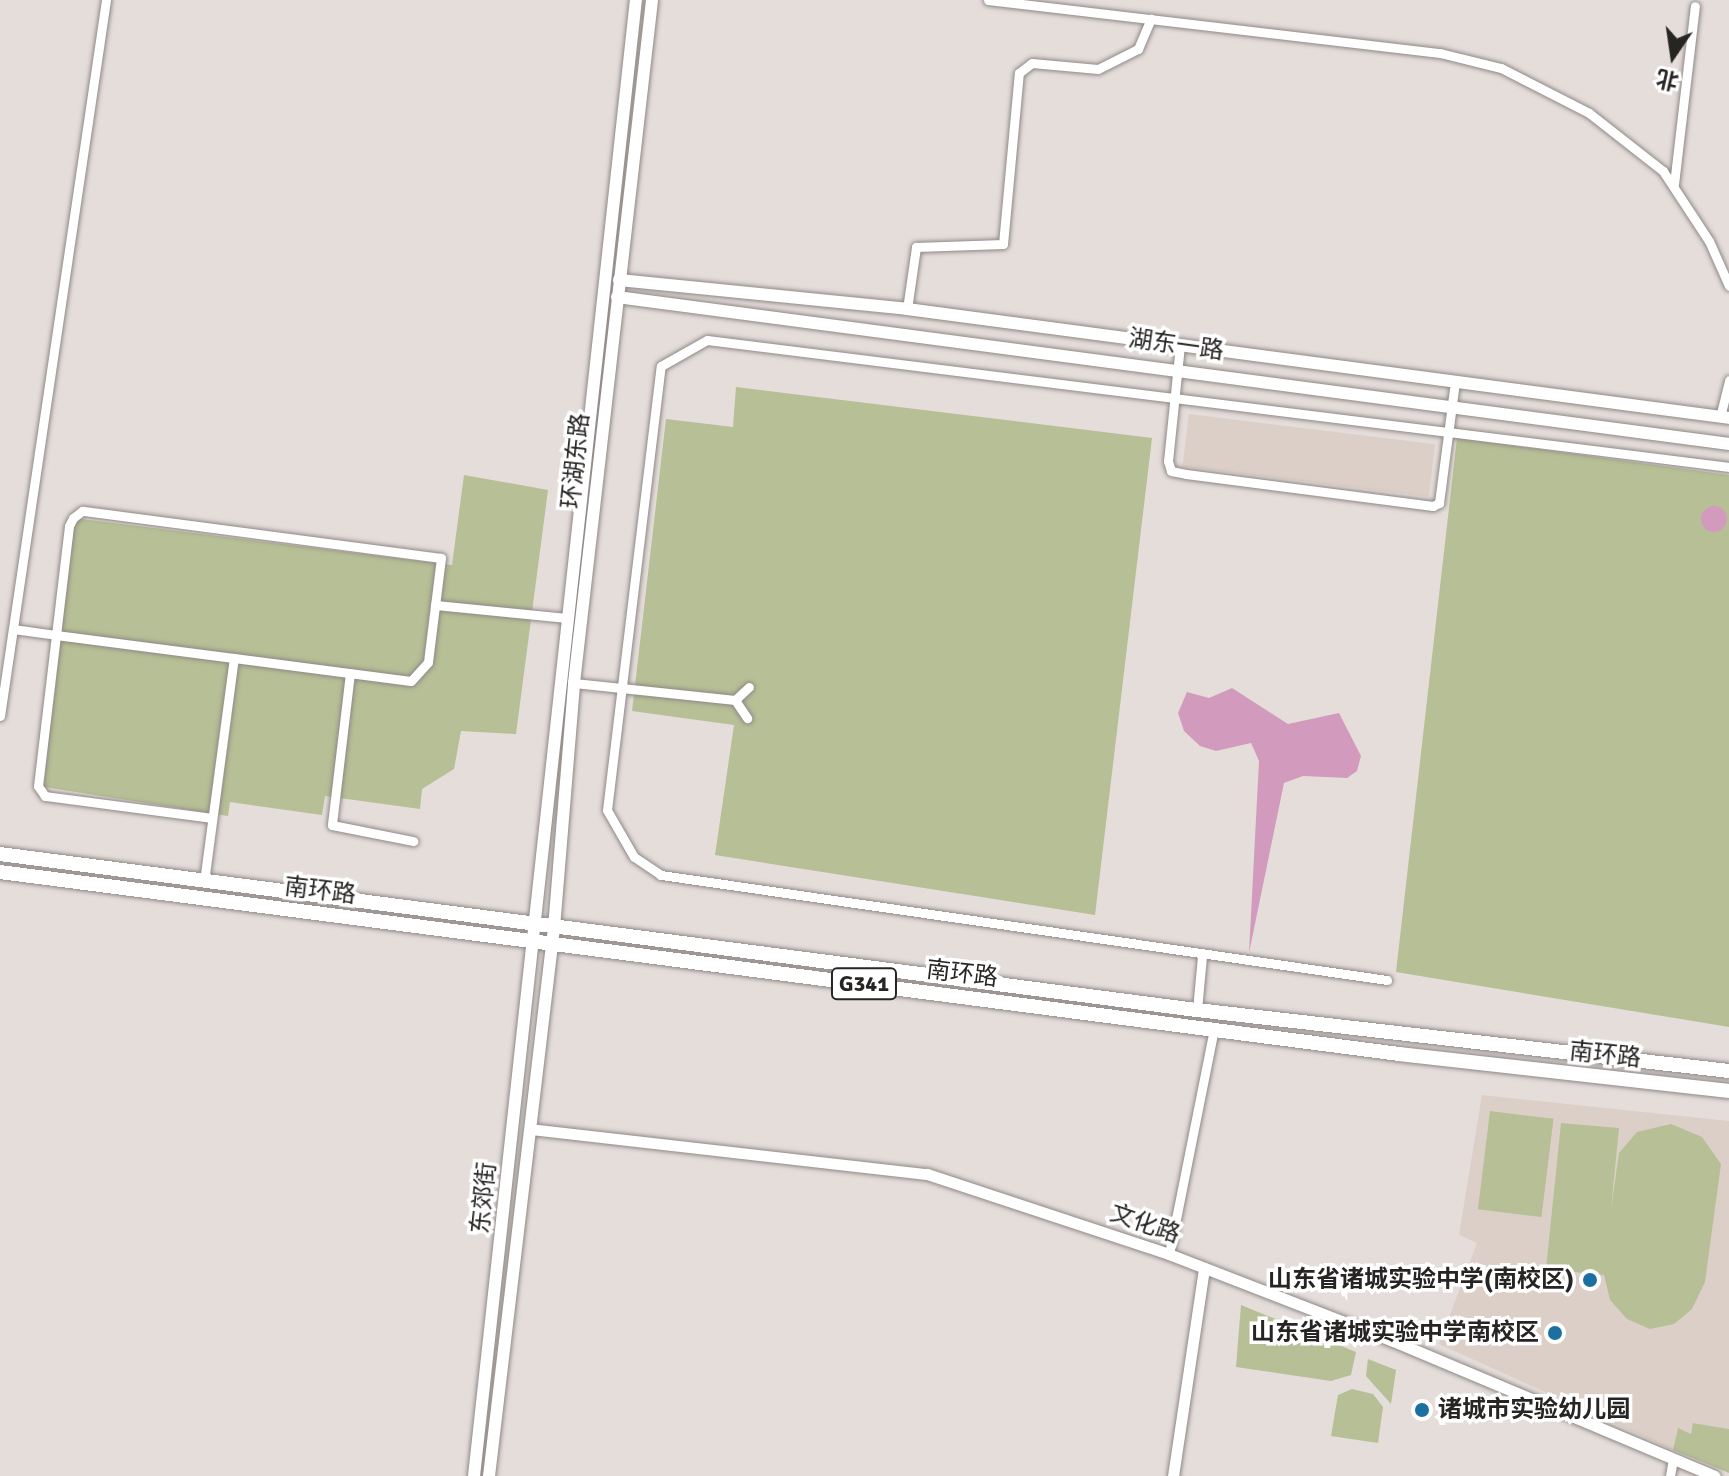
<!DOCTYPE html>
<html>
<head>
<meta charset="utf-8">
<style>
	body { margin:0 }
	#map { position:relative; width:1729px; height:1476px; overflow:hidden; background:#e4ddda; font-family:Signika,"Noto Sans SC",sans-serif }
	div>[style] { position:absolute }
	.built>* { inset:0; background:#dccfc8; transform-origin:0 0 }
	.green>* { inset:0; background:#b7bf96; transform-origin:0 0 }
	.water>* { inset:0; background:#d29bbe }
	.round { border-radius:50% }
	.roads { filter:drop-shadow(0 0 2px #8f8986) drop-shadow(0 0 2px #8f8986) }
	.minor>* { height:9px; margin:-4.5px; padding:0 4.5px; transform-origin:4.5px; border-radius:4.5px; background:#fff }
	.tertiary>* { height:11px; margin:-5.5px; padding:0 5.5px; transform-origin:5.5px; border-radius:5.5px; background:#fff }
	.secondary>* { height:12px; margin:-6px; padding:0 6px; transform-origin:6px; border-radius:6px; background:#fff }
	.trunk>* { height:14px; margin:-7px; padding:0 7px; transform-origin:7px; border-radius:7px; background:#fff }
	.dots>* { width:22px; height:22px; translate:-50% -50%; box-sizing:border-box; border:4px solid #fff; border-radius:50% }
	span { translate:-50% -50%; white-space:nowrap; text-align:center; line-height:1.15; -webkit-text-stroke:7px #fff; paint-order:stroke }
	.shield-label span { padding:2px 6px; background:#fff; border:2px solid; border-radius:6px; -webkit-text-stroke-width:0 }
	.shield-label { font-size:22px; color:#272524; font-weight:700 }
	.street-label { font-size:24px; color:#272524 }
	.poi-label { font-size:24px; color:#272524; font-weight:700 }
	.right { translate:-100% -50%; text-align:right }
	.left { translate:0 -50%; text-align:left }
	.north { position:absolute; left:1633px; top:16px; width:80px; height:80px; -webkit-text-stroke:6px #fff; paint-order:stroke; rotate:193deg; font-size:22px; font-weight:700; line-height:32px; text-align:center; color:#272524 }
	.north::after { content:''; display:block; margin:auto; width:28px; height:36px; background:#272524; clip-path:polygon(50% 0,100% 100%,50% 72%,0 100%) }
</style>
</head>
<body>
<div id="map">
	<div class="built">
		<div style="left:1189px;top:414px;width:248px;height:53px;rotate:7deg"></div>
		<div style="clip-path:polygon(1482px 1095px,1729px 1121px,1729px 1429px,1694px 1423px,1692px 1434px,1678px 1429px,1673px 1450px,1439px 1344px,1477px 1243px,1459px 1235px)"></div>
	</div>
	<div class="green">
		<div style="clip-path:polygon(736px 387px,1152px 438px,1095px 915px,715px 855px,734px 725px,632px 711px,666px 419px,733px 427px)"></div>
		<div style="clip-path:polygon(1457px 438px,1729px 475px,1729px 1027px,1396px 972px)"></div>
		<div style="clip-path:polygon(464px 475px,548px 490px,516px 734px,461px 731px,454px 769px,422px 789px,420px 809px,325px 796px,322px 815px,230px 802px,228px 816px,38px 786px,73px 518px,452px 565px)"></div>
		<div style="left:1490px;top:1111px;width:64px;height:99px;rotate:7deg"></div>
		<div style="clip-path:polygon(1561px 1123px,1619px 1128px,1611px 1209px,1619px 1153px,1637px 1132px,1671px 1124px,1702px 1137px,1721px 1164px,1705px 1282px,1692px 1309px,1674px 1324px,1650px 1329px,1627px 1319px,1610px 1300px,1604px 1275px,1546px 1269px)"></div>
		<div style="clip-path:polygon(1241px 1305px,1356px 1352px,1351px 1375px,1331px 1381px,1236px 1367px)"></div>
		<div style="clip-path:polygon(1368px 1359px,1396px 1370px,1391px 1404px,1366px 1376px)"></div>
		<div style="clip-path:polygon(1352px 1389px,1373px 1394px,1383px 1407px,1378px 1443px,1331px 1436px,1338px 1395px)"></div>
		<div style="clip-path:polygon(1693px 1423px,1729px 1429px,1729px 1473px,1673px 1450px,1678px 1428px,1691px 1434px)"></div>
	</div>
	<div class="water">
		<div class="round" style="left:1701px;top:506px;width:26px;height:26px"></div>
		<div style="clip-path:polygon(1232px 688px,1288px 724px,1339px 713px,1361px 756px,1357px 771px,1347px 778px,1303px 776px,1284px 783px,1249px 953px,1259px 761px,1251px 743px,1216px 751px,1200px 746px,1184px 731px,1178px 713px,1187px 692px,1209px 698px)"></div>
	</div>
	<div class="roads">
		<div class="minor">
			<div style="left:988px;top:0;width:455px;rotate:6.7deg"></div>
			<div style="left:1440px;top:53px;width:63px;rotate:13.8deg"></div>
			<div style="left:1501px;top:68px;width:99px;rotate:27.1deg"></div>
			<div style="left:1589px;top:113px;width:94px;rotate:38.1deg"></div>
			<div style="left:1663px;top:171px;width:84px;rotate:56.7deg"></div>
			<div style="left:1709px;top:241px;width:49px;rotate:66deg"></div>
			<div style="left:1674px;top:184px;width:179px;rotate:-83.3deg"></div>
			<div style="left:907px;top:309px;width:63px;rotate:-81.7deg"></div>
			<div style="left:916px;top:247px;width:87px;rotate:-2deg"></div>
			<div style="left:1003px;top:244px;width:172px;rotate:-84.7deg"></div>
			<div style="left:1019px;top:73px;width:16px;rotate:-38deg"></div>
			<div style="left:1032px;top:63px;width:66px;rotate:5.2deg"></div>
			<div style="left:1098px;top:69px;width:45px;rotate:-26.6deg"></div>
			<div style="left:1138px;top:49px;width:33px;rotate:-67deg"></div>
			<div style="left:1180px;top:345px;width:117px;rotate:95.9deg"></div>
			<div style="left:1168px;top:461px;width:10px;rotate:73deg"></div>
			<div style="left:1171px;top:471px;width:15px;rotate:11deg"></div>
			<div style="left:1186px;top:474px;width:249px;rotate:7.4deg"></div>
			<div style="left:1433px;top:506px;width:7px;rotate:-27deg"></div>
			<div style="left:1439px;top:503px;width:122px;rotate:-82.5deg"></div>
			<div style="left:1720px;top:417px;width:38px;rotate:-76deg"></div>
			<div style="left:435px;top:605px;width:133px;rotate:5.6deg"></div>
			<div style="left:13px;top:629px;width:43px;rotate:7.9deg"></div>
			<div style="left:56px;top:635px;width:179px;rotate:7.4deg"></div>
			<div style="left:234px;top:658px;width:178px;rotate:7.4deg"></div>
			<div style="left:411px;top:681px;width:25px;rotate:-48deg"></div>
			<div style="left:428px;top:662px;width:105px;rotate:-82.9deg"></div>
			<div style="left:441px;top:558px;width:362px;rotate:-172.5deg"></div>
			<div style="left:82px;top:511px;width:11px;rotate:142deg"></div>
			<div style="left:73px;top:518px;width:9px;rotate:117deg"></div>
			<div style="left:69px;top:526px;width:110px;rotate:96.8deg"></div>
			<div style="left:56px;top:635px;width:152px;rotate:96.8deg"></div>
			<div style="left:38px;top:786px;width:12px;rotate:55deg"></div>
			<div style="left:45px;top:796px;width:168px;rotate:7.5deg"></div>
			<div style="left:350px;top:673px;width:153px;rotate:96.8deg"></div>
			<div style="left:332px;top:825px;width:83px;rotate:11.2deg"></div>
			<div style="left:574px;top:683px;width:162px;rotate:6deg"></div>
			<div style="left:735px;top:700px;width:22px;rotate:56deg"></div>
			<div style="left:735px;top:700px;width:19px;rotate:-43deg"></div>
			<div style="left:0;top:716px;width:724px;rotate:-81.58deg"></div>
			<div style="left:204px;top:882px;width:226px;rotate:-82.4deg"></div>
			<div style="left:1387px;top:980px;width:734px;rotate:-171.77deg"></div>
			<div style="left:661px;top:875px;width:32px;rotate:-146deg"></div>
			<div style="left:634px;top:857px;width:54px;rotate:-119.9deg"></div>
			<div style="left:607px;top:810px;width:447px;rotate:-83.1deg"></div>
			<div style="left:661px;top:366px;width:53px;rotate:-29.5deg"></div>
			<div style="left:707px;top:340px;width:1030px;rotate:7.08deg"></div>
			<div style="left:1197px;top:1010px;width:54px;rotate:-84.7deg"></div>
			<div style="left:1169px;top:1254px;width:229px;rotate:-78.7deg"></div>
			<div style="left:1670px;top:1476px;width:17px;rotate:-80deg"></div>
		</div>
		<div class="tertiary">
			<div style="left:530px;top:1129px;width:400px;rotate:6.5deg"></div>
			<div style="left:927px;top:1174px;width:255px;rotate:18.3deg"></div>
			<div style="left:1169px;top:1254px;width:238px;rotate:21.2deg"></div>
			<div style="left:1391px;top:1340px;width:351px;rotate:22.8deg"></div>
			<div style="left:1173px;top:1476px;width:210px;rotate:-81.5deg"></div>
		</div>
		<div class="secondary">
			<div style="left:619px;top:280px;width:289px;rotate:5.7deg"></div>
			<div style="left:907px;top:309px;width:829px;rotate:7.55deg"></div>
			<div style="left:617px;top:297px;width:1122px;rotate:7.53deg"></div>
			<div style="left:474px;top:1476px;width:1485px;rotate:-83.74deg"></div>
			<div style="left:489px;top:1476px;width:552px;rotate:-83.24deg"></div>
			<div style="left:554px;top:928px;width:246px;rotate:-85.3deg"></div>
			<div style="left:574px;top:683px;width:687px;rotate:-83.48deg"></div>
		</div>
		<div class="trunk">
			<div style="left:0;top:854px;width:1207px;rotate:7.43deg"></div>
			<div style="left:1197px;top:1010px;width:535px;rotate:6.54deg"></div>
			<div style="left:0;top:872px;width:1411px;rotate:7.41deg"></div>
			<div style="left:1399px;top:1054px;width:332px;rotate:6.4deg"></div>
		</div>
	</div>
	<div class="dots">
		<div style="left:1590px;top:1280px;background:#1b70a0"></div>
		<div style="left:1555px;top:1333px;background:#1b70a0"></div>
		<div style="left:1422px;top:1410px;background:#1b70a0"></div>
	</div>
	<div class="shield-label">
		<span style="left:864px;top:984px">G341</span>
	</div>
	<div class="street-label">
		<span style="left:1176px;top:345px;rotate:8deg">湖东一路</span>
		<span style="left:576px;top:461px;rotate:-84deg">环湖东路</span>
		<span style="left:320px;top:891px;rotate:7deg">南环路</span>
		<span style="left:962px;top:974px;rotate:7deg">南环路</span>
		<span style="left:1605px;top:1055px;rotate:6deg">南环路</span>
		<span style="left:484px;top:1198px;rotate:-84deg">东郊街</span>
		<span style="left:1145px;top:1224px;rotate:19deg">文化路</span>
	</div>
	<div class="poi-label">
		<span class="right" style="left:1574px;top:1280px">山东省诸城实验中学(南校区)</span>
		<span class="right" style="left:1539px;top:1333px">山东省诸城实验中学南校区</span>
		<span class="left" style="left:1438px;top:1410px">诸城市实验幼儿园</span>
	</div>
	<div class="north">北</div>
</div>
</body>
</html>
